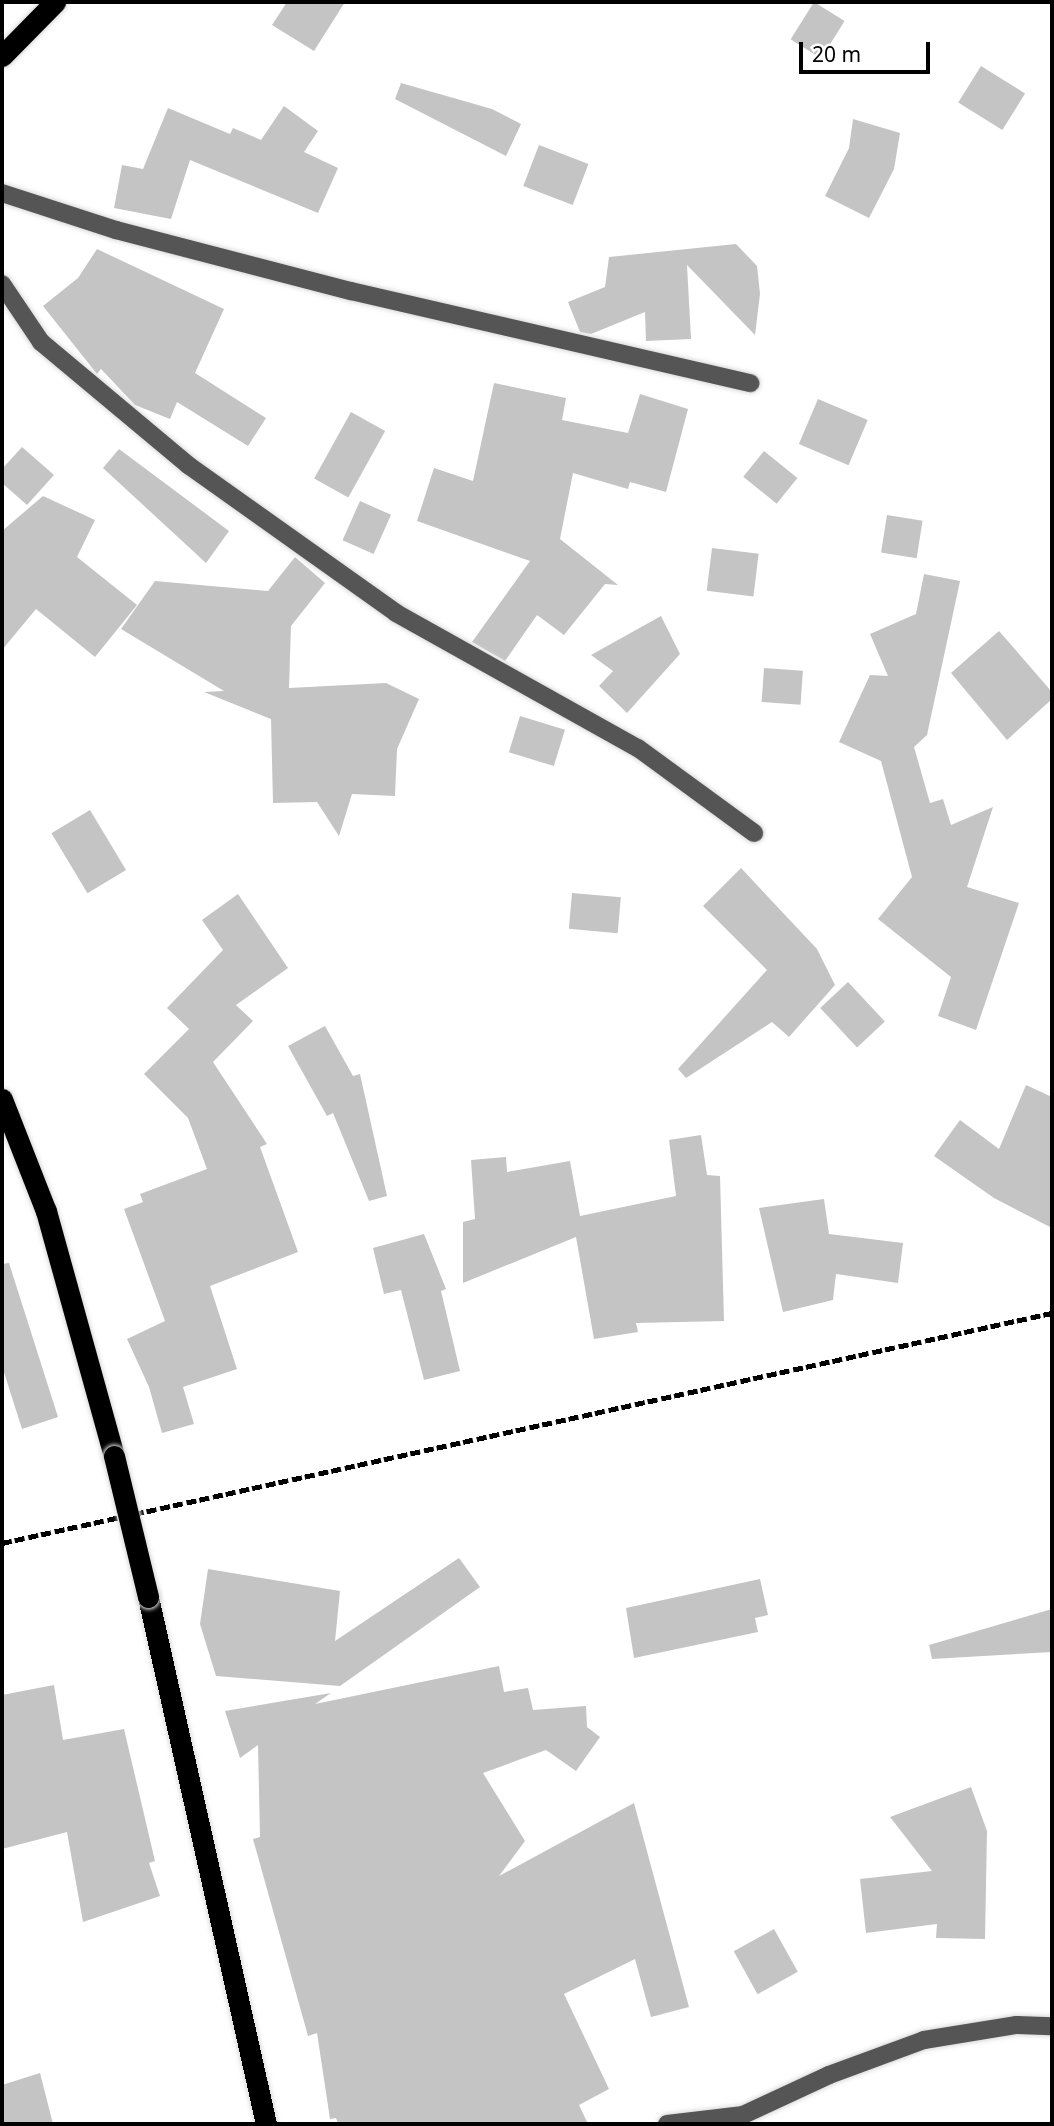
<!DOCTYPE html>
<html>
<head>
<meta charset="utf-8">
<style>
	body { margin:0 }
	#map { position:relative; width:1054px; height:2126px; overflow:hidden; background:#fff; font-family:"Noto Sans",sans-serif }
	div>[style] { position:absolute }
	.building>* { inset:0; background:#c4c4c4; transform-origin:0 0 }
	.roads { filter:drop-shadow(0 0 2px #dbdbdb) drop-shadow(0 0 2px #dbdbdb) }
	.minor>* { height:18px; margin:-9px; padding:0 9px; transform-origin:9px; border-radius:9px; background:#555 }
	.highway>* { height:21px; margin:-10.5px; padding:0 10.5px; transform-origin:10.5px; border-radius:10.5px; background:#000 }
	.rail>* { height:5px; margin-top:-2.5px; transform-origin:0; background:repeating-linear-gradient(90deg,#000 0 10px,transparent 0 13.5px) }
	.bridges { filter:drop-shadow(0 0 2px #dbdbdb) drop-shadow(0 0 2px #dbdbdb) }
	.highway-bridge>* { height:21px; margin:-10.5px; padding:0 10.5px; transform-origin:10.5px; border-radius:10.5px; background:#000 }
	span { translate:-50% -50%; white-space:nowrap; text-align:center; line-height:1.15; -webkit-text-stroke:6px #fff; paint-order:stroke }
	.frame { position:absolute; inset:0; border:4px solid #000; pointer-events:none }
	.scale { position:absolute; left:799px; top:42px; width:131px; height:32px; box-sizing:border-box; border:4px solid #000; border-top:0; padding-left:9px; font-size:21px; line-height:24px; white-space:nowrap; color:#000; -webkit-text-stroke:5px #fff; paint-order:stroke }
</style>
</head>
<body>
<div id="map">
	<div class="building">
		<div style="clip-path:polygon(287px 2px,345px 2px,314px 51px,272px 25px)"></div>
		<div style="left:814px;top:2px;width:36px;height:44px;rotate:32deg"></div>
		<div style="left:981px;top:66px;width:52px;height:43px;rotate:32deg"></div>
		<div style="clip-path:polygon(401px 83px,492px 109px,521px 124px,506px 156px,395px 99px)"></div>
		<div style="clip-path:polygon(284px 106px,318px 131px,304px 152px,338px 168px,318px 213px,190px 160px,171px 219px,114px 208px,122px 165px,143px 169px,168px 108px,230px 134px,233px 128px,261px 140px)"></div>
		<div style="clip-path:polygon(853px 119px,900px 133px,894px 169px,869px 218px,825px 196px,849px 148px)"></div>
		<div style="left:539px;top:145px;width:53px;height:44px;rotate:21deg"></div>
		<div style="clip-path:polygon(736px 244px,757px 266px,760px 294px,755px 335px,687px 265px,691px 339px,646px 341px,645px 312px,591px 334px,580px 332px,568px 302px,605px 287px,609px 257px)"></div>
		<div style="clip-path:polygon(97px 249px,224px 309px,195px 373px,266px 418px,248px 446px,177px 402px,170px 419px,135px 405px,101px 369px,97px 374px,43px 306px,78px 278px)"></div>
		<div style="clip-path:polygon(494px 383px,566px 398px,562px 420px,628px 433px,640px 394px,688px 409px,666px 492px,630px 482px,628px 489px,573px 473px,560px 539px,618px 585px,605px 584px,564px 635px,537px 615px,505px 661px,472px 642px,530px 561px,417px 521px,434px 468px,473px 481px)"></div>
		<div style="left:818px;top:399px;width:54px;height:49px;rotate:23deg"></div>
		<div style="left:351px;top:412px;width:39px;height:76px;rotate:29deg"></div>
		<div style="clip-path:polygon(22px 447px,54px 475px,27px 505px,2px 483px,2px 469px)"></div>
		<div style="clip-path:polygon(119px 449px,229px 531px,206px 563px,103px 468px)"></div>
		<div style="left:764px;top:451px;width:43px;height:33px;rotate:39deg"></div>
		<div style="clip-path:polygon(43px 496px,95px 520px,77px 557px,137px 605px,95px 657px,36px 609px,2px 650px,2px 531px)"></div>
		<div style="left:360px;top:501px;width:34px;height:43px;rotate:24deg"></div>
		<div style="left:887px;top:515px;width:36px;height:38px;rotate:9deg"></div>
		<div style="left:712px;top:548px;width:47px;height:43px;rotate:7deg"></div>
		<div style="clip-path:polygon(295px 557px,325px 583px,291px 626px,289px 688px,386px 683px,419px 699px,397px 749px,395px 796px,352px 794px,339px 836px,317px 802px,273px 803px,271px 719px,204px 692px,224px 691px,121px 629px,155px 581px,268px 591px)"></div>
		<div style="clip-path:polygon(924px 574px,960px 581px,927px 735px,914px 747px,930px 803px,943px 799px,951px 825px,993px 807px,967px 887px,1019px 903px,976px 1030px,938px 1016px,951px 977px,878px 919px,912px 877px,881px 761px,839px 742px,870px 675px,888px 676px,870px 634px,916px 614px)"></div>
		<div style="clip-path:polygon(661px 616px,680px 654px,627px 713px,599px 686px,613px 671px,591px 655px)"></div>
		<div style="clip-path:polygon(999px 631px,1052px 692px,1052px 699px,1007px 740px,951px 673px)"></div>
		<div style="left:764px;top:668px;width:39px;height:34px;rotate:4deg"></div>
		<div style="left:520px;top:716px;width:47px;height:38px;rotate:17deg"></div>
		<div style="left:90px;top:810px;width:70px;height:45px;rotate:59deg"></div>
		<div style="clip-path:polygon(741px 868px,817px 949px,835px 985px,789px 1037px,772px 1022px,686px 1078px,678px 1069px,767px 970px,703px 906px)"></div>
		<div style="left:572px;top:893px;width:49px;height:36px;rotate:5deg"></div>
		<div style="clip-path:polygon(238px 894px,288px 968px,236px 1005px,253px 1021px,213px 1062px,267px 1144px,260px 1147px,298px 1252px,210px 1286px,237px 1369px,183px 1387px,194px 1424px,162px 1433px,149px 1387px,127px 1339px,165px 1321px,124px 1209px,143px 1202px,140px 1194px,207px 1169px,188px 1118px,144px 1074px,189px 1029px,167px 1008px,223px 950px,202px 920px)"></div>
		<div style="left:848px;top:982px;width:54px;height:38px;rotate:47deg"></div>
		<div style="clip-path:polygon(325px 1026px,353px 1076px,360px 1074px,387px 1196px,369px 1201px,333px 1113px,327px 1116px,288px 1046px)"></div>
		<div style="clip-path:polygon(1026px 1085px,1052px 1097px,1052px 1228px,994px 1198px,934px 1156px,960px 1120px,999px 1149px)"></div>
		<div style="clip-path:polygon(701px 1135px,707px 1175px,720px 1176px,724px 1321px,636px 1323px,638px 1332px,594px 1339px,576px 1237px,463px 1283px,463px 1222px,475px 1219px,471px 1160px,506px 1157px,507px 1172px,570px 1161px,580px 1216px,676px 1196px,669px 1140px)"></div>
		<div style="clip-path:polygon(824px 1199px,829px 1234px,903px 1243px,898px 1283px,836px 1274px,833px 1300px,783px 1312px,759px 1208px)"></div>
		<div style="clip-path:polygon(424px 1234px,446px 1289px,441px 1291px,460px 1371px,424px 1380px,401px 1290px,384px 1294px,373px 1248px)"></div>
		<div style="clip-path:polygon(9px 1263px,58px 1417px,22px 1429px,2px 1366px,2px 1264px)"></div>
		<div style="clip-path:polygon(459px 1558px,480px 1587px,340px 1686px,216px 1676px,200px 1624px,208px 1569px,340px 1591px,335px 1641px)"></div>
		<div style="clip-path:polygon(760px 1579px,768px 1615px,755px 1618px,758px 1632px,634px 1658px,626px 1608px)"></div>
		<div style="clip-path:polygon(1052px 1609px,1052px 1652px,932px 1659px,929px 1645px)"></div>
		<div style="clip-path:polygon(499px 1666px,504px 1692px,528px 1688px,533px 1710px,586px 1706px,587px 1727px,600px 1737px,576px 1771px,546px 1750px,483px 1773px,525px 1841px,499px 1876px,634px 1803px,689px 2007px,651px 2017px,635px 1959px,564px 1994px,609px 2089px,579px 2105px,588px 2124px,338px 2124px,336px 2118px,330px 2119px,317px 2033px,308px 2036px,253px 1839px,260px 1837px,258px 1745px,240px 1758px,225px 1711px,331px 1693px,315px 1704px)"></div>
		<div style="clip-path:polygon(54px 1685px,63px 1740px,124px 1729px,155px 1861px,149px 1863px,160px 1896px,83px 1922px,67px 1832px,2px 1849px,2px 1695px)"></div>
		<div style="clip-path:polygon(971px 1787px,987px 1831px,985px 1939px,936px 1938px,937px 1924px,866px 1933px,860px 1879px,932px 1871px,890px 1817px)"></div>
		<div style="left:774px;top:1929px;width:49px;height:46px;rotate:61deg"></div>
		<div style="clip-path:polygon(40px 2073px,53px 2124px,2px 2124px,2px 2085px)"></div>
	</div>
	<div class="roads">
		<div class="minor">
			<div style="left:2px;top:193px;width:120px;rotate:18deg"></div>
			<div style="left:116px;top:230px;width:243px;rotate:14.6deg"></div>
			<div style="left:351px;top:291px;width:410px;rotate:13deg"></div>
			<div style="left:2px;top:284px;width:70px;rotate:56.1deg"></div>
			<div style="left:41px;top:342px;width:192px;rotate:39.9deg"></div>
			<div style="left:188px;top:465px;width:255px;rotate:35.4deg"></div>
			<div style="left:396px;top:613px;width:277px;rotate:29.2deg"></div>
			<div style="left:638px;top:748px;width:144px;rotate:36.2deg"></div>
			<div style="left:667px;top:2124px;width:77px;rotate:-6.8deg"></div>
			<div style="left:743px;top:2115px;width:95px;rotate:-24.9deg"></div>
			<div style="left:829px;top:2075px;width:101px;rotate:-20.2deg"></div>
			<div style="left:924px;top:2040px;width:94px;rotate:-9.2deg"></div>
			<div style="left:1017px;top:2025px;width:35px;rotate:2deg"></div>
		</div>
		<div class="highway">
			<div style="left:2px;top:56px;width:76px;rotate:-45.5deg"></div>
			<div style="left:2px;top:1099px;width:120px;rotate:68.6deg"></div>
			<div style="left:46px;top:1211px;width:254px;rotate:74.5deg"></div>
			<div style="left:148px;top:1597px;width:540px;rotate:77.38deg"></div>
		</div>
	</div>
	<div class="rail">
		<div style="left:2px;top:1543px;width:1075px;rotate:-12.36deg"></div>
	</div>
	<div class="bridges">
		<div class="highway-bridge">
			<div style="left:114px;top:1456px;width:145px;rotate:76.4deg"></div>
		</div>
	</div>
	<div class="frame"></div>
	<div class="scale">20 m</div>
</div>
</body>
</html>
